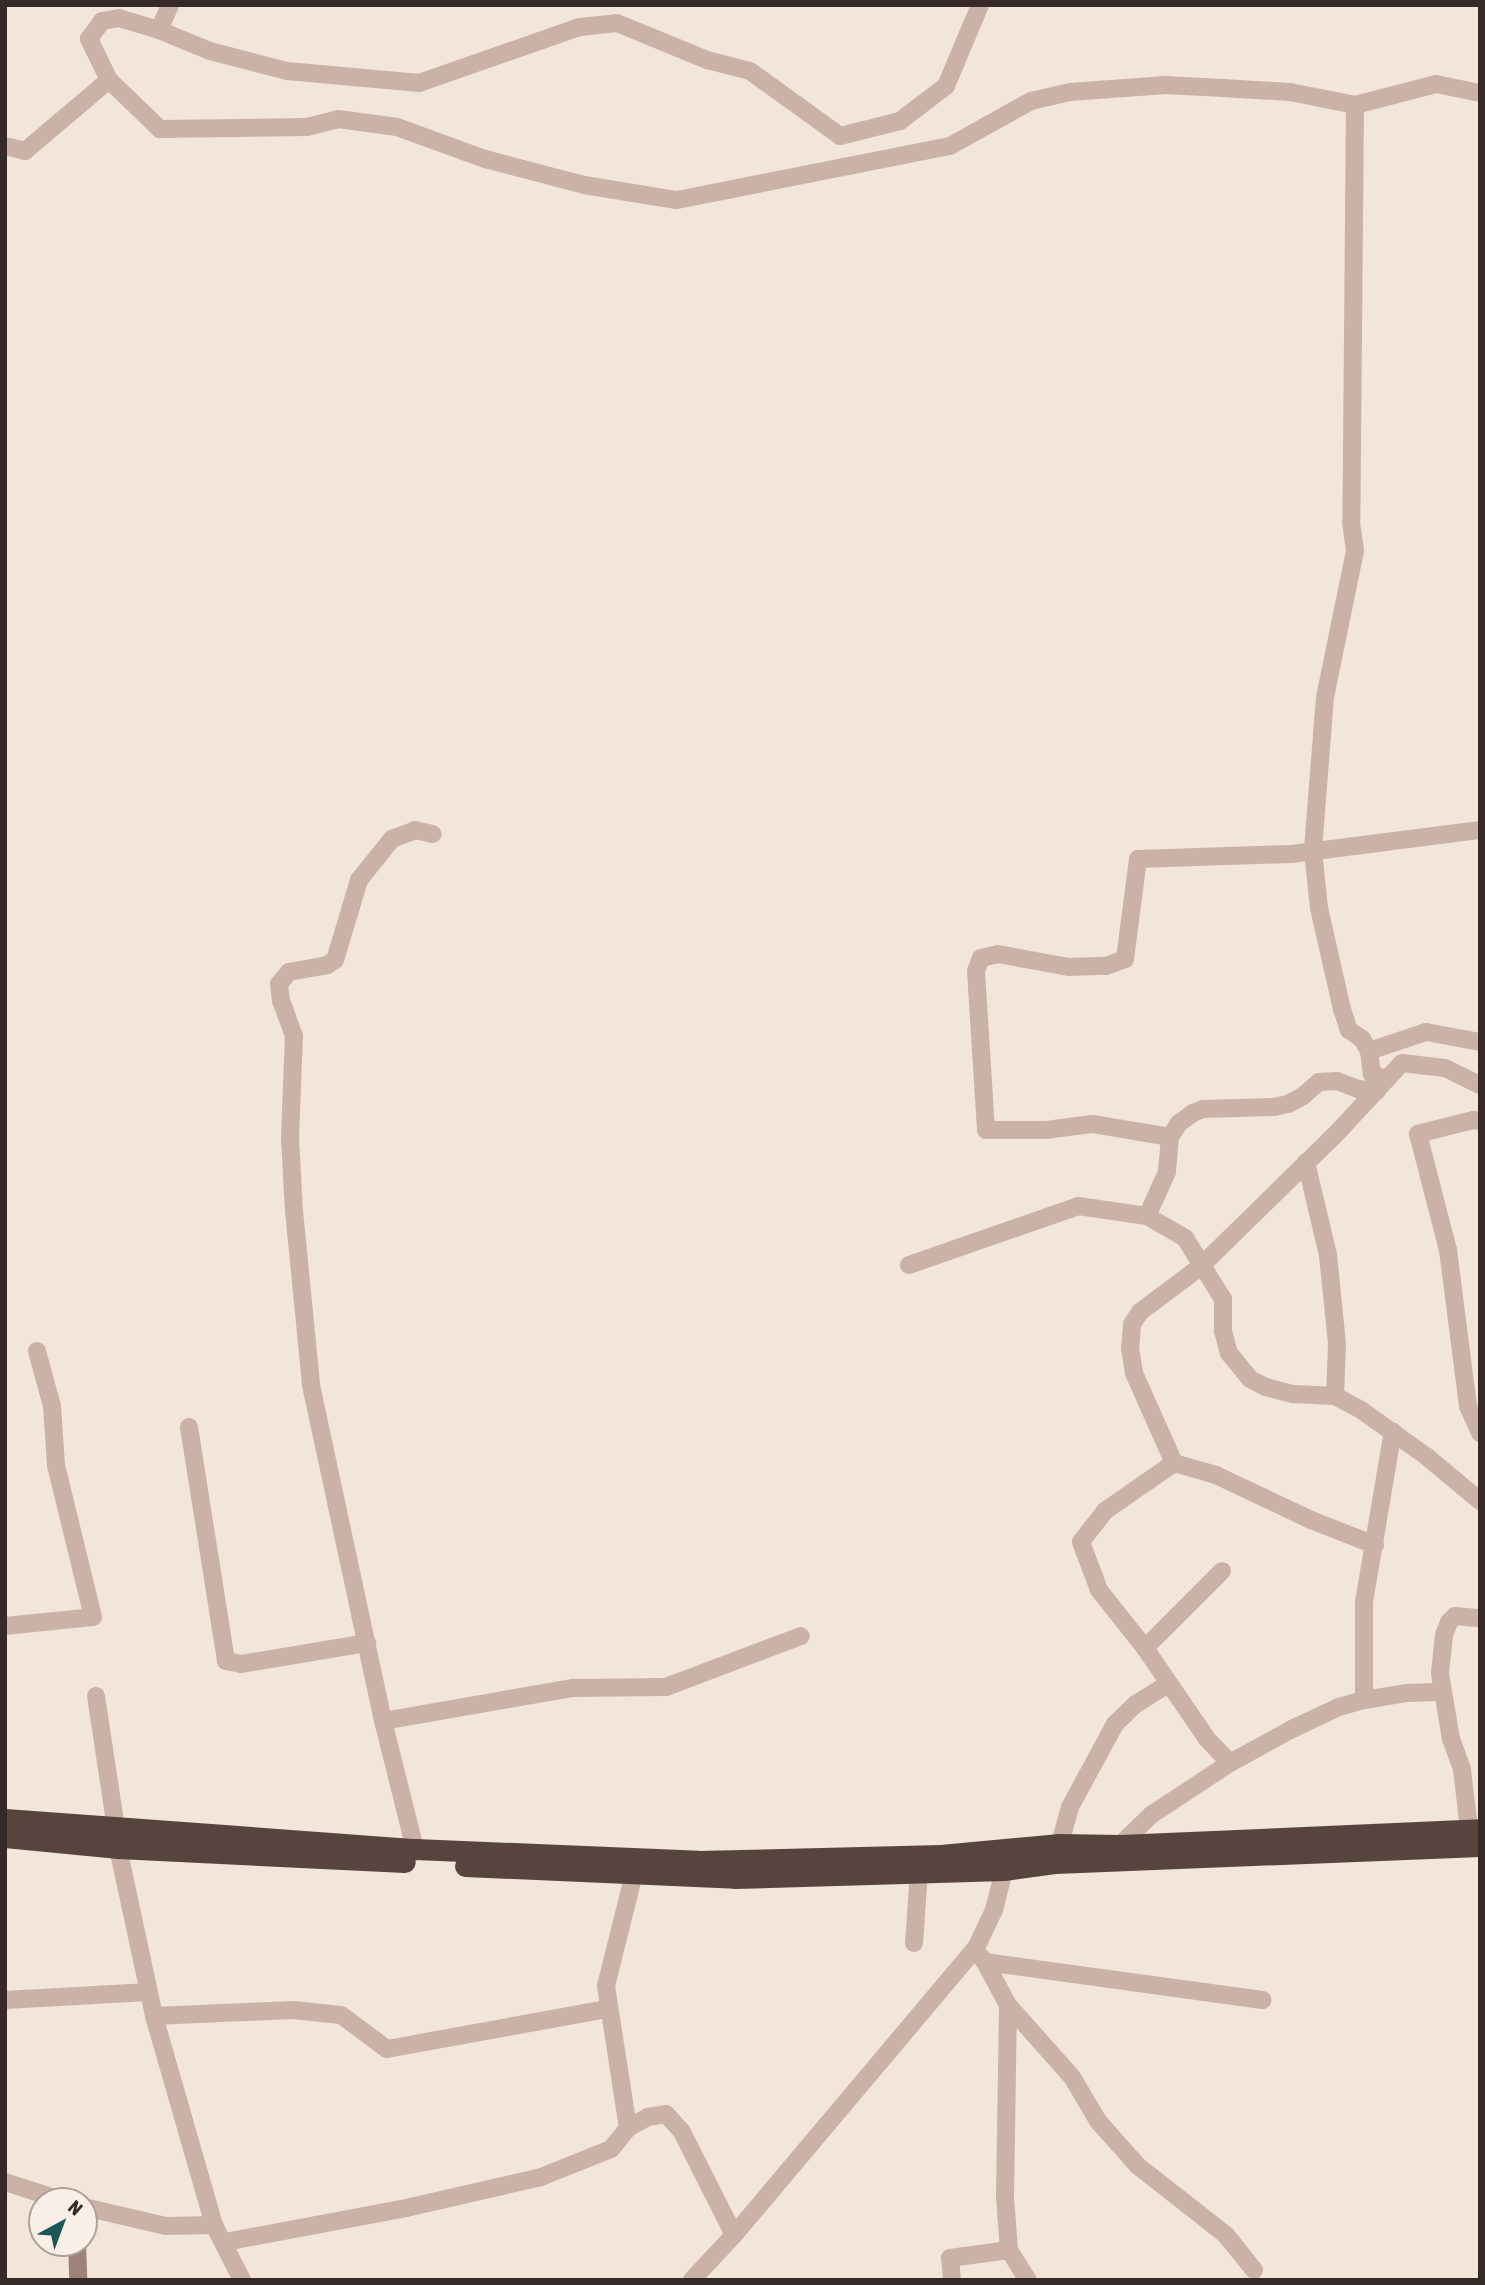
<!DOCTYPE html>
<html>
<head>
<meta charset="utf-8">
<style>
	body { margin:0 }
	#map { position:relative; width:1485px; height:2285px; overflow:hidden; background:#f2e5da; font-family:"Asap Condensed",sans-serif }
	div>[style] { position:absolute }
	.street>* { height:18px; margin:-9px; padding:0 9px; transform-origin:9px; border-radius:9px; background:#cab3a6 }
	.secondary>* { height:18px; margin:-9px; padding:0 9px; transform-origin:9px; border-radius:9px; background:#9d8277 }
	.highway>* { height:21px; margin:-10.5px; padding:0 10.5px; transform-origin:10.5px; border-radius:10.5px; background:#57443e }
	span { translate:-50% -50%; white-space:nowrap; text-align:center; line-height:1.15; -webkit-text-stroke:7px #f9efe6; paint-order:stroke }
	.frame { position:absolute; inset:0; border:7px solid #352a27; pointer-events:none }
	.north { position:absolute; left:28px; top:2187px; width:70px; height:70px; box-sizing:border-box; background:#f9efe6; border:2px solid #aba09a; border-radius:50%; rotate:41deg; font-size:19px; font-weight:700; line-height:28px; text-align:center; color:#352a27 }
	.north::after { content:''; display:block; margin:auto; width:24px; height:32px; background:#1c5757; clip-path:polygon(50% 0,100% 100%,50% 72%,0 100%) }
</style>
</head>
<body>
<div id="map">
	<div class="street">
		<div style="left:159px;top:30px;width:27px;rotate:-66deg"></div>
		<div style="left:109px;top:80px;width:46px;rotate:-116deg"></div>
		<div style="left:89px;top:39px;width:22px;rotate:-54deg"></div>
		<div style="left:102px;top:21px;width:17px;rotate:-10deg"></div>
		<div style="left:119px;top:18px;width:42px;rotate:16.7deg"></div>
		<div style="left:159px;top:30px;width:55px;rotate:22.4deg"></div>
		<div style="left:210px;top:51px;width:80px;rotate:14.6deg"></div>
		<div style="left:287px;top:71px;width:133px;rotate:5.2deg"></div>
		<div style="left:419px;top:83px;width:170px;rotate:-19.2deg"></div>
		<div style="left:580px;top:27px;width:37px;rotate:-6deg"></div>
		<div style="left:617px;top:23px;width:97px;rotate:22.3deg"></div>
		<div style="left:707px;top:60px;width:44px;rotate:14.3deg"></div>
		<div style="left:750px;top:71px;width:111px;rotate:35.8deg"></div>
		<div style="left:840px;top:136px;width:62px;rotate:-14deg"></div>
		<div style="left:900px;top:121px;width:58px;rotate:-37.3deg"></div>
		<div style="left:946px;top:86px;width:88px;rotate:-67.2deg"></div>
		<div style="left:1355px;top:105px;width:417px;rotate:90.5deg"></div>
		<div style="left:1351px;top:522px;width:29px;rotate:82deg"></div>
		<div style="left:1355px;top:551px;width:149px;rotate:101.6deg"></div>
		<div style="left:1325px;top:697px;width:154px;rotate:94.5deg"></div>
		<div style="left:1313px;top:851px;width:57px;rotate:84deg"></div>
		<div style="left:1319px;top:908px;width:104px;rotate:77.2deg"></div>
		<div style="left:1342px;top:1009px;width:22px;rotate:72deg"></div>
		<div style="left:1349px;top:1030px;width:16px;rotate:35deg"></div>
		<div style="left:1362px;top:1039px;width:14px;rotate:60deg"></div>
		<div style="left:1369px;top:1051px;width:23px;rotate:83deg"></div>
		<div style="left:1372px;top:1074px;width:15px;rotate:20deg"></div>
		<div style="left:5px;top:146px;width:21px;rotate:14deg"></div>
		<div style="left:25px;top:151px;width:110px;rotate:-40.2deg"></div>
		<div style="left:109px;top:80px;width:71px;rotate:43.9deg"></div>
		<div style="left:160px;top:129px;width:147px;rotate:-0.8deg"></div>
		<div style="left:307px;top:127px;width:32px;rotate:-14deg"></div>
		<div style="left:338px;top:119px;width:60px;rotate:7.7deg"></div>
		<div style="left:397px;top:127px;width:94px;rotate:20deg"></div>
		<div style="left:485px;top:159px;width:102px;rotate:14.7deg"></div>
		<div style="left:584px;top:185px;width:94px;rotate:9.2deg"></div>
		<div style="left:677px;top:200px;width:278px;rotate:-11.2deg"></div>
		<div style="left:950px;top:146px;width:93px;rotate:-29.1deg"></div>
		<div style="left:1031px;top:101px;width:40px;rotate:-13deg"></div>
		<div style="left:1070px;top:92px;width:96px;rotate:-4.2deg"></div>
		<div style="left:1166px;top:85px;width:57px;rotate:3deg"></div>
		<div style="left:1223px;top:88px;width:67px;rotate:3.4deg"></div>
		<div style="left:1290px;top:92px;width:66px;rotate:11.3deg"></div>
		<div style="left:1355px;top:105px;width:84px;rotate:-14.5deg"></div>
		<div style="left:1436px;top:84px;width:45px;rotate:11.6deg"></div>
		<div style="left:1369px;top:1051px;width:60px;rotate:-18.4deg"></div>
		<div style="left:1426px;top:1032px;width:55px;rotate:10.5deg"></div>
		<div style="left:1377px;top:1091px;width:19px;rotate:-174deg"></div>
		<div style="left:1358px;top:1089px;width:22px;rotate:-159deg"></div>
		<div style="left:1337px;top:1081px;width:18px;rotate:177deg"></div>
		<div style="left:1319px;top:1082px;width:21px;rotate:139deg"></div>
		<div style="left:1303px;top:1096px;width:17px;rotate:152deg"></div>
		<div style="left:1288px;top:1104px;width:14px;rotate:168deg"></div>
		<div style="left:1274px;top:1107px;width:71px;rotate:178.4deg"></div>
		<div style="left:1203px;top:1109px;width:11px;rotate:158deg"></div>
		<div style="left:1193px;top:1113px;width:17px;rotate:144deg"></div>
		<div style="left:1179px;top:1123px;width:17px;rotate:123deg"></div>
		<div style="left:1170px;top:1137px;width:35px;rotate:95deg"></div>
		<div style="left:1167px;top:1172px;width:48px;rotate:114.4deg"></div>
		<div style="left:1147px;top:1216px;width:44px;rotate:30.1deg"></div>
		<div style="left:1185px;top:1238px;width:72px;rotate:58.1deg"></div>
		<div style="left:1223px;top:1299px;width:32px;rotate:90deg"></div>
		<div style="left:1223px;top:1331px;width:23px;rotate:75deg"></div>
		<div style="left:1229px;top:1353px;width:33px;rotate:51deg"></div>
		<div style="left:1250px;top:1379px;width:18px;rotate:27deg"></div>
		<div style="left:1266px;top:1387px;width:28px;rotate:15deg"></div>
		<div style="left:1293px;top:1394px;width:42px;rotate:2.7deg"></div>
		<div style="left:1335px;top:1396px;width:30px;rotate:28deg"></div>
		<div style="left:1361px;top:1410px;width:80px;rotate:35.3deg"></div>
		<div style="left:1426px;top:1456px;width:70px;rotate:39.8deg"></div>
		<div style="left:1480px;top:1121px;width:7px;rotate:-172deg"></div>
		<div style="left:1473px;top:1120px;width:57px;rotate:165.7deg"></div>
		<div style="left:1418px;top:1134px;width:120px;rotate:75.5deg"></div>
		<div style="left:1448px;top:1250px;width:157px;rotate:82.7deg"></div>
		<div style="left:1468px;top:1406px;width:30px;rotate:66deg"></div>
		<div style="left:1170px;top:1137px;width:79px;rotate:-170.5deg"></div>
		<div style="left:1092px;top:1124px;width:46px;rotate:172.6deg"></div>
		<div style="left:1046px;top:1130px;width:60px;rotate:180deg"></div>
		<div style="left:986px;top:1130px;width:159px;rotate:-93.6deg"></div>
		<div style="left:976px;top:971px;width:14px;rotate:-69deg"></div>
		<div style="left:981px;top:958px;width:17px;rotate:-13deg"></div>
		<div style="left:998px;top:954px;width:72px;rotate:10.4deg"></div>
		<div style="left:1069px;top:967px;width:37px;rotate:-2deg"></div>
		<div style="left:1106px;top:966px;width:20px;rotate:-20deg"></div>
		<div style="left:1125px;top:959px;width:101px;rotate:-82.6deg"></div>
		<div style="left:1138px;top:859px;width:154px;rotate:-1.9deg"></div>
		<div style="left:1292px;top:854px;width:190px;rotate:-7.3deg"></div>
		<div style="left:1306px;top:1162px;width:96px;rotate:76.7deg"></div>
		<div style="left:1328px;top:1255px;width:89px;rotate:84.2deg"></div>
		<div style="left:1337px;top:1344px;width:52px;rotate:92.2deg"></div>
		<div style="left:909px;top:1265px;width:179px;rotate:-19.2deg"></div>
		<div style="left:1078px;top:1206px;width:70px;rotate:8.2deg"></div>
		<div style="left:189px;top:1427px;width:237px;rotate:81deg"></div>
		<div style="left:226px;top:1661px;width:15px;rotate:11deg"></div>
		<div style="left:241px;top:1664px;width:128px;rotate:-9.5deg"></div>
		<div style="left:1174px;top:1463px;width:84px;rotate:145.2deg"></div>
		<div style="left:1105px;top:1511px;width:39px;rotate:128deg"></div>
		<div style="left:1081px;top:1542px;width:51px;rotate:69.4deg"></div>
		<div style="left:1099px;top:1590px;width:74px;rotate:51.6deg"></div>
		<div style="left:1145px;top:1648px;width:110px;rotate:55.7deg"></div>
		<div style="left:1207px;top:1739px;width:33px;rotate:46deg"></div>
		<div style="left:1375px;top:1545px;width:69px;rotate:-158.7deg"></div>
		<div style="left:1311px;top:1520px;width:105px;rotate:-154.7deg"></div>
		<div style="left:1216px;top:1475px;width:44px;rotate:-164.1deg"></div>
		<div style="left:1174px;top:1463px;width:98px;rotate:-114deg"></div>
		<div style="left:1134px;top:1373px;width:24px;rotate:-99deg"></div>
		<div style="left:1130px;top:1349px;width:25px;rotate:-85deg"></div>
		<div style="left:1132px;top:1324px;width:14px;rotate:-56deg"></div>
		<div style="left:1140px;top:1312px;width:75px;rotate:-36.9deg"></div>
		<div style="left:1200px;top:1267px;width:189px;rotate:-44.4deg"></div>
		<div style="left:1335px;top:1135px;width:98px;rotate:-47.1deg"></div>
		<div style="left:1402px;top:1063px;width:43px;rotate:6.6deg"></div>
		<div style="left:1445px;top:1068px;width:39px;rotate:26deg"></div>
		<div style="left:5px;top:1626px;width:88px;rotate:-5.8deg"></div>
		<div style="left:93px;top:1617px;width:156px;rotate:-103.7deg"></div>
		<div style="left:56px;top:1465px;width:59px;rotate:-93.9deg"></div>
		<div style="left:52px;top:1406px;width:57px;rotate:-105.3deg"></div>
		<div style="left:1145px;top:1648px;width:109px;rotate:-45deg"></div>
		<div style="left:96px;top:1696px;width:134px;rotate:81.4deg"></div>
		<div style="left:1364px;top:1700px;width:98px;rotate:-90deg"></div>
		<div style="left:1364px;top:1602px;width:173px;rotate:-80.4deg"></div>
		<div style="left:383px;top:1721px;width:193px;rotate:-9.9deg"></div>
		<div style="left:573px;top:1688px;width:93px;rotate:-0.6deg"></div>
		<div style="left:666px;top:1687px;width:144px;rotate:-20.7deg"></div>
		<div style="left:1469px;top:1829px;width:60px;rotate:-96.7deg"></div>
		<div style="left:1462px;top:1769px;width:32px;rotate:-110deg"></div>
		<div style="left:1451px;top:1739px;width:67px;rotate:-99.5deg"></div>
		<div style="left:1440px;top:1673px;width:38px;rotate:-84deg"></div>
		<div style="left:1444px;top:1635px;width:14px;rotate:-69deg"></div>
		<div style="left:1449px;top:1622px;width:8px;rotate:-45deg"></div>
		<div style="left:1455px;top:1616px;width:25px;rotate:5deg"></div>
		<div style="left:118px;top:1848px;width:172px;rotate:77.9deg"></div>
		<div style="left:154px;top:2016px;width:217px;rotate:74deg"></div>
		<div style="left:214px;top:2225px;width:62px;rotate:63deg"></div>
		<div style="left:1116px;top:1849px;width:49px;rotate:-44.2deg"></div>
		<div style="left:1151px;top:1815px;width:95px;rotate:-33.4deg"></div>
		<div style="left:1230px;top:1763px;width:71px;rotate:-28.7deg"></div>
		<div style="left:1292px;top:1729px;width:52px;rotate:-25.1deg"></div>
		<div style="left:1339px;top:1707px;width:26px;rotate:-16deg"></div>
		<div style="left:1364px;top:1700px;width:44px;rotate:-9.2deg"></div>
		<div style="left:1407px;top:1693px;width:35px;rotate:-2deg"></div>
		<div style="left:1057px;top:1854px;width:49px;rotate:-74.5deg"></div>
		<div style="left:1070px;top:1807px;width:94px;rotate:-61.5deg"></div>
		<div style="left:1115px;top:1724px;width:29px;rotate:-44deg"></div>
		<div style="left:1136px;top:1704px;width:38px;rotate:-32deg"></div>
		<div style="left:408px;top:1857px;width:11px;rotate:-49deg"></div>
		<div style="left:415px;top:1849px;width:132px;rotate:-104deg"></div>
		<div style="left:383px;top:1721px;width:345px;rotate:-102.1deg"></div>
		<div style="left:311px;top:1384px;width:173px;rotate:-95.6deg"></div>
		<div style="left:294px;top:1212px;width:74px;rotate:-93.1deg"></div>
		<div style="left:290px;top:1138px;width:102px;rotate:-87.8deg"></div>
		<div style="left:294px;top:1036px;width:37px;rotate:-110deg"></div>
		<div style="left:281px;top:1001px;width:17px;rotate:-97deg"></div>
		<div style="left:279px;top:984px;width:16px;rotate:-50deg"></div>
		<div style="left:289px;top:972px;width:39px;rotate:-10deg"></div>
		<div style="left:327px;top:965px;width:9px;rotate:-32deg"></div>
		<div style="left:335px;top:960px;width:84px;rotate:-73.3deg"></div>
		<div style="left:359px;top:880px;width:53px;rotate:-51.2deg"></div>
		<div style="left:392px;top:839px;width:25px;rotate:-21deg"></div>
		<div style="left:415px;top:830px;width:18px;rotate:13deg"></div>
		<div style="left:914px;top:1943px;width:71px;rotate:-86deg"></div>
		<div style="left:981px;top:1957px;width:6px;rotate:51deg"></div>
		<div style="left:985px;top:1962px;width:280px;rotate:7.8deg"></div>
		<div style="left:985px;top:1962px;width:49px;rotate:61.9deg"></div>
		<div style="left:1008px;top:2005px;width:192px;rotate:90.9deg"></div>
		<div style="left:1005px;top:2197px;width:53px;rotate:85.7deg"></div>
		<div style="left:1009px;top:2250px;width:36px;rotate:58deg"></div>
		<div style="left:5px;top:2000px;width:144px;rotate:-3.2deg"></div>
		<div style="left:1008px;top:2005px;width:96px;rotate:48.4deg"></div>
		<div style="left:1072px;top:2077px;width:51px;rotate:59.4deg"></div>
		<div style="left:1098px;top:2121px;width:60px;rotate:48.4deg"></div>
		<div style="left:1138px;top:2166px;width:112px;rotate:38.1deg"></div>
		<div style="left:1226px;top:2235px;width:45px;rotate:51.3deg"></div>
		<div style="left:154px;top:2016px;width:139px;rotate:-2.5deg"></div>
		<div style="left:293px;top:2010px;width:48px;rotate:5.9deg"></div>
		<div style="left:341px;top:2015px;width:57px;rotate:36.5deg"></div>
		<div style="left:387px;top:2049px;width:224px;rotate:-10.3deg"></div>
		<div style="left:628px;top:2128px;width:144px;rotate:-98.8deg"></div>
		<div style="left:606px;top:1986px;width:115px;rotate:-76deg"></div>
		<div style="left:5px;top:2182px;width:62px;rotate:17.9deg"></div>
		<div style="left:84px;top:2207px;width:84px;rotate:13deg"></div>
		<div style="left:166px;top:2226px;width:48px;rotate:-1.2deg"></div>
		<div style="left:225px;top:2242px;width:184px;rotate:-10.6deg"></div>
		<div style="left:406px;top:2208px;width:139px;rotate:-12.9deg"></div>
		<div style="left:541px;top:2177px;width:75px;rotate:-21.8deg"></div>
		<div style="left:611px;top:2149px;width:27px;rotate:-51deg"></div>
		<div style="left:628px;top:2128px;width:23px;rotate:-29deg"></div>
		<div style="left:648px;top:2117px;width:18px;rotate:-9deg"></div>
		<div style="left:666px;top:2114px;width:24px;rotate:48deg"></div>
		<div style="left:682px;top:2132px;width:115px;rotate:63.2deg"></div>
		<div style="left:692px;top:2280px;width:62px;rotate:-47deg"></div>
		<div style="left:734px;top:2235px;width:375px;rotate:-49.9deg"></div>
		<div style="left:976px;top:1948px;width:42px;rotate:-64.7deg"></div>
		<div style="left:994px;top:1910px;width:41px;rotate:-76deg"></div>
		<div style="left:952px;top:2280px;width:22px;rotate:-95deg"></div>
		<div style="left:950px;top:2258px;width:60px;rotate:-7.7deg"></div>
	</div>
	<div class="secondary">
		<div style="left:77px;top:2243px;width:37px;rotate:88deg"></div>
	</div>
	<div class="highway">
		<div style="left:5px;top:1819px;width:411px;rotate:4.2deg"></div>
		<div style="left:415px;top:1849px;width:283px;rotate:2.4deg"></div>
		<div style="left:698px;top:1861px;width:243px;rotate:-1.4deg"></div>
		<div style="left:941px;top:1855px;width:119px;rotate:-5.3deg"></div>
		<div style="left:1059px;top:1844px;width:61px;rotate:0.9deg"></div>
		<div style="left:1120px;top:1845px;width:360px;rotate:-2.5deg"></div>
		<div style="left:5px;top:1837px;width:114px;rotate:5.6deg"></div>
		<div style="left:118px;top:1848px;width:287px;rotate:2.8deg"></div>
		<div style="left:465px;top:1866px;width:270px;rotate:2.5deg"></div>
		<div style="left:735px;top:1878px;width:269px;rotate:-1.7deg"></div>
		<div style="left:1004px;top:1870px;width:51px;rotate:-7.8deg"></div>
		<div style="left:1055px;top:1863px;width:425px;rotate:-2.3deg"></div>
	</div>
	<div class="frame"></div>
	<div class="north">N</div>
</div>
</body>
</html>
